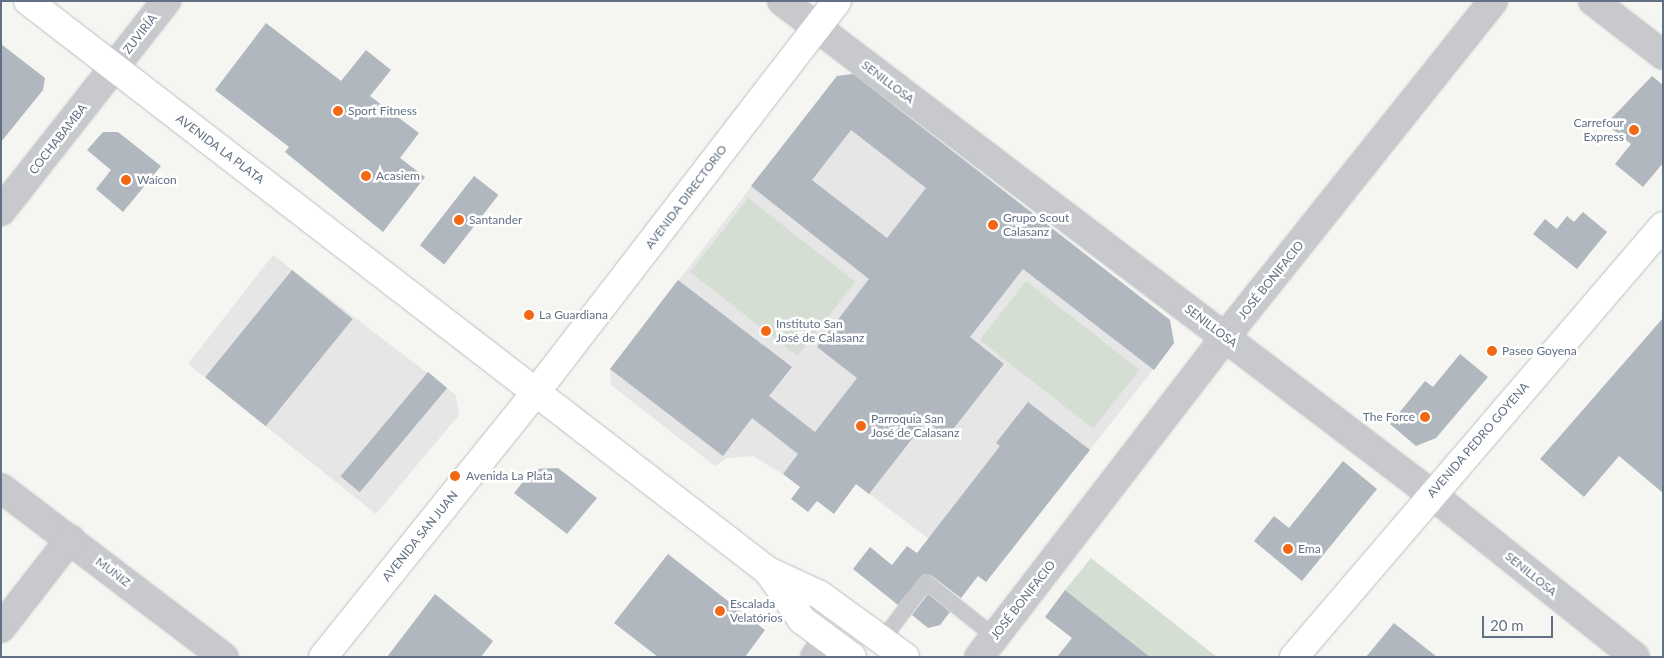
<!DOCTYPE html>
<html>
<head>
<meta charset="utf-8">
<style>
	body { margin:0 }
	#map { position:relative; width:1664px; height:658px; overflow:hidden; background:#f5f6f1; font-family:Lato,sans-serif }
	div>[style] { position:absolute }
	.built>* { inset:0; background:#e5e6e5 }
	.green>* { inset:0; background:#d5ded2; transform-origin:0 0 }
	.building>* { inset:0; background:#b1b7be; transform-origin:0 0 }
	.roads { filter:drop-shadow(0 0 1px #bbbec3) drop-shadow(0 0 1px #bbbec3) }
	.service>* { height:14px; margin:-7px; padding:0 7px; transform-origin:7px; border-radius:7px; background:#c7c9cd }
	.minor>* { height:28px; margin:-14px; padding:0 14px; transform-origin:14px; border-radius:14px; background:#c7c9cd }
	.secondary>* { height:28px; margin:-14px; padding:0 14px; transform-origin:14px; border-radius:14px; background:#fff }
	.primary>* { height:28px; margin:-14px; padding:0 14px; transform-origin:14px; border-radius:14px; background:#fff }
	.dots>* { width:14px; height:14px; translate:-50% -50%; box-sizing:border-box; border:2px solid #fff; border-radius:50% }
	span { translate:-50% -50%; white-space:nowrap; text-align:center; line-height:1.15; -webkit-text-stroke:5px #fff; paint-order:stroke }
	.street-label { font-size:12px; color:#627085 }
	.poi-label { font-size:12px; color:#627085 }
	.left { translate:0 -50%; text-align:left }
	.right { translate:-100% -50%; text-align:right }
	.frame { position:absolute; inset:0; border:2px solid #627085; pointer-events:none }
	.scale { position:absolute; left:1482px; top:616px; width:71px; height:22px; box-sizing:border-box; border:2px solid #627085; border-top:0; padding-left:6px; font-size:15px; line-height:18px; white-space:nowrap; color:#627085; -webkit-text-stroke:4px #fff; paint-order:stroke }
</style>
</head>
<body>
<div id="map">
	<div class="built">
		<div style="clip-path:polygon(855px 74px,1170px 320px,1174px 343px,986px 582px,856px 484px,966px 342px,915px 303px,783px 474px,753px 456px,727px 458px,715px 466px,611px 385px,610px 369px,837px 76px)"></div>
		<div style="clip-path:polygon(273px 255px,456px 395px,459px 415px,376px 514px,188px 364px)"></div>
	</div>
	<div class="green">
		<div style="left:748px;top:198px;width:136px;height:94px;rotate:38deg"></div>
		<div style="left:1026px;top:281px;width:144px;height:75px;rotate:38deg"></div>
		<div style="clip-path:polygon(1091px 558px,1217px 657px,1150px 657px,1065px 590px)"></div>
	</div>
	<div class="building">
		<div style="clip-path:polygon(266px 23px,341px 81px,366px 50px,391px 70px,370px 96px,419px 133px,400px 158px,425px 177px,383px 232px,285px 152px,289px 147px,215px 90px)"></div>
		<div style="clip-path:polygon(1px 44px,45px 78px,43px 90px,1px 142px)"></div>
		<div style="clip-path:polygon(evenodd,853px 74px,1170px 320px,1174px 343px,1154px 370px,1023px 269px,970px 337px,1004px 364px,947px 437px,926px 421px,869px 494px,856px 484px,834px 514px,817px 501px,808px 512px,791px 499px,800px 487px,783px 474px,798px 454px,752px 418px,723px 456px,610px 369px,678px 280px,792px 367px,769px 396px,815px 432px,857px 378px,817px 347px,869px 279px,751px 186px,837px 76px,853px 74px,851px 130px,926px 188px,887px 238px,812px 180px,851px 130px)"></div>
		<div style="clip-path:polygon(1652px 76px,1663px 85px,1663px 163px,1643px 187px,1615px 164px,1631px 144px,1606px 124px)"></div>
		<div style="clip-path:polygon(103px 132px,118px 132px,161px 166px,123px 212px,96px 189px,111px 170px,87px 150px)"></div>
		<div style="left:474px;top:176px;width:31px;height:88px;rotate:38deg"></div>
		<div style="clip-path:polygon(1583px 212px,1607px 232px,1577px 269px,1533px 234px,1545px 219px,1557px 229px,1567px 216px,1574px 222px)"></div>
		<div style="left:292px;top:270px;width:78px;height:138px;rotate:39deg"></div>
		<div style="clip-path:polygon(1663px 318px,1663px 493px,1619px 456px,1584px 497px,1540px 459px)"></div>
		<div style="clip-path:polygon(1460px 354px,1488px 377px,1436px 438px,1416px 446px,1390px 424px,1425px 381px,1433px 387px)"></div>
		<div style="left:428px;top:372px;width:25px;height:136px;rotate:40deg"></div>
		<div style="clip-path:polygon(1028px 402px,1090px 450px,986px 582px,978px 576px,961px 598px,931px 575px,923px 574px,898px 605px,853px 569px,870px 547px,892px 565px,907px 546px,917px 553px,1000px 446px,996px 443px)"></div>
		<div style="clip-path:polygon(1343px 461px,1377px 489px,1302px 581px,1254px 541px,1274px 516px,1289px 528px)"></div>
		<div style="clip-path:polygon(558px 468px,597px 498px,567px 534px,514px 493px,533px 469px)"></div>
		<div style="clip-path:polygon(668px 554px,765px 630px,745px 657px,658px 657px,614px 623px)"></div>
		<div style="clip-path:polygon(1065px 590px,1150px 657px,1057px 657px,1072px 638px,1045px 617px)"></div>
		<div style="clip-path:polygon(435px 594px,493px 641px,481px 657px,387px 657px)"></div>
		<div style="clip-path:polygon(928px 594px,950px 612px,940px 625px,928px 628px,912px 615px)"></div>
		<div style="clip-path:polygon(1394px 623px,1437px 657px,1366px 657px)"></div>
	</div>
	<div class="roads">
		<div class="service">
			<div style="left:882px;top:640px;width:73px;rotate:-52.8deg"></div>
			<div style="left:926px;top:582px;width:88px;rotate:38.6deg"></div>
		</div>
		<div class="minor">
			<div style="left:782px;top:1px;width:815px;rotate:37.22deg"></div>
			<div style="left:1431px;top:494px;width:261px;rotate:38.6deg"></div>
			<div style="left:1593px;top:1px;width:88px;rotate:37.6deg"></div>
			<div style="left:1px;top:211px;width:267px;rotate:-51.8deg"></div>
			<div style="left:1px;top:488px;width:280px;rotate:37.2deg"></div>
			<div style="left:1px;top:628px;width:113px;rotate:-52.2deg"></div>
			<div style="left:815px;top:657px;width:21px;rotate:-53deg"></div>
			<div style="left:979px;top:657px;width:404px;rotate:-52.4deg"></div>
			<div style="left:1225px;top:337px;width:430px;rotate:-51.4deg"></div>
		</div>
		<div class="secondary">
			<div style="left:28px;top:1px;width:934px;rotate:37.61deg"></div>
			<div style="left:768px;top:571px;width:57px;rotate:24.8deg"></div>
			<div style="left:820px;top:595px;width:105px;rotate:36.1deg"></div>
			<div style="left:768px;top:571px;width:60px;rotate:55.2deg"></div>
			<div style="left:802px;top:620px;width:62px;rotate:36.5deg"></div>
			<div style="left:1294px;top:657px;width:567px;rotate:-49.43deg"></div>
		</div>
		<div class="primary">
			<div style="left:323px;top:657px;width:340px;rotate:-51.2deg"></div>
			<div style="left:536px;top:392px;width:493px;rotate:-52.4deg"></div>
		</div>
	</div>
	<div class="dots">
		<div style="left:338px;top:111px;background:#f26815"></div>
		<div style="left:1634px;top:130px;background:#f26815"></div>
		<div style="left:366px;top:176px;background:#f26815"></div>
		<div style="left:126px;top:180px;background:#f26815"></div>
		<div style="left:459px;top:220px;background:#f26815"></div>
		<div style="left:993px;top:225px;background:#f26815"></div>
		<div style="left:529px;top:315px;background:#f26815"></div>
		<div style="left:766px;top:331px;background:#f26815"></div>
		<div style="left:1492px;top:351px;background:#f26815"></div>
		<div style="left:1425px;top:417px;background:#f26815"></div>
		<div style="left:861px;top:426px;background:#f26815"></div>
		<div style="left:455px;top:476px;background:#f26815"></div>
		<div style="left:1288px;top:549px;background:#f26815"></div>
		<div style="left:720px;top:611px;background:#f26815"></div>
	</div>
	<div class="street-label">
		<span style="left:140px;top:34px;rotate:-52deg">ZUVIRÍA</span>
		<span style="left:888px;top:82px;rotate:37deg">SENILLOSA</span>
		<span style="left:58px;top:139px;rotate:-52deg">COCHABAMBA</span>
		<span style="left:220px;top:149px;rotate:37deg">AVENIDA LA PLATA</span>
		<span style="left:686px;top:197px;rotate:-53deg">AVENIDA DIRECTORIO</span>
		<span style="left:1271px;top:280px;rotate:-51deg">JOSÉ BONIFACIO</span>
		<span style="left:1211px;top:326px;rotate:37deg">SENILLOSA</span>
		<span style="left:1478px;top:440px;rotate:-49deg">AVENIDA PEDRO GOYENA</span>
		<span style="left:420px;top:536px;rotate:-51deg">AVENIDA SAN JUAN</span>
		<span style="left:113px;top:572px;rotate:37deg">MUÑIZ</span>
		<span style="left:1531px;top:574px;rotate:39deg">SENILLOSA</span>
		<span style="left:1023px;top:600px;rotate:-52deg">JOSÉ BONIFACIO</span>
	</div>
	<div class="poi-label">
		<span class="left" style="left:348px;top:111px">Sport Fitness</span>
		<span class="right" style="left:1624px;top:130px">Carrefour<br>Express</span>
		<span class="left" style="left:376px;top:176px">Acasiem</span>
		<span class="left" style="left:137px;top:180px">Waícon</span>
		<span class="left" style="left:1003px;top:225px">Grupo Scout<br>Calasanz</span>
		<span class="left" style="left:469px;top:220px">Santander</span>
		<span class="left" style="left:539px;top:315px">La Guardiana</span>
		<span class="left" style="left:776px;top:331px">Instituto San<br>José de Calasanz</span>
		<span class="left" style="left:1502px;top:351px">Paseo Goyena</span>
		<span class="right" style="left:1415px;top:417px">The Force</span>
		<span class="left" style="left:871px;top:426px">Parroquia San<br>José de Calasanz</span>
		<span class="left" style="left:466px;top:476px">Avenida La Plata</span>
		<span class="left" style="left:1298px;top:549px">Ema</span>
		<span class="left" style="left:730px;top:611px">Escalada<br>Velatórios</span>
	</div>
	<div class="frame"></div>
	<div class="scale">20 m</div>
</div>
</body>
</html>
